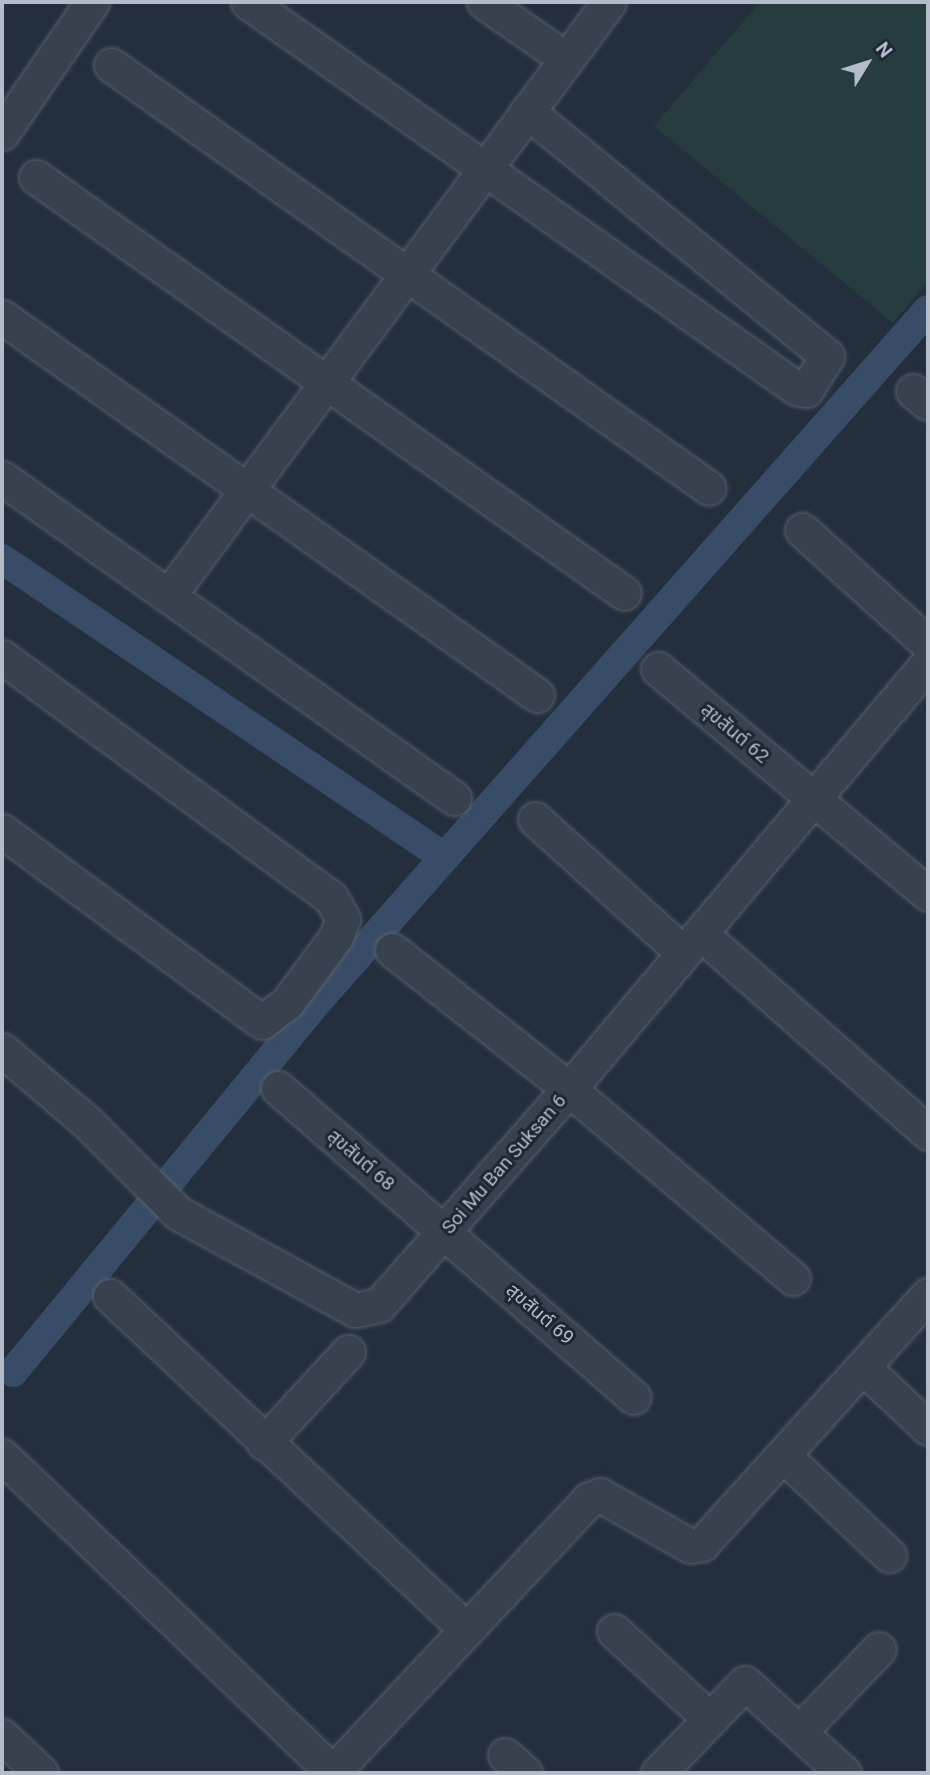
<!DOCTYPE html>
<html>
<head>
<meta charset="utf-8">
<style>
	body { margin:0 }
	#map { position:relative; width:930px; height:1775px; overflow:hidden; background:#242f3e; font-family:Roboto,"Noto Sans Thai",sans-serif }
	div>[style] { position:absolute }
	.green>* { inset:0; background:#263c3f }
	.canal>* { height:30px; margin:-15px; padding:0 15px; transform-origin:15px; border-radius:15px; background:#394c67 }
	.roads { filter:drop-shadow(0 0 2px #565f6c) drop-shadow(0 0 2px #565f6c) }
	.minor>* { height:33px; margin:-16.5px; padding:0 16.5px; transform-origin:16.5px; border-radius:16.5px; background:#38414e }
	span { translate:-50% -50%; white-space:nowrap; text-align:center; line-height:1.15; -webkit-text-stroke:6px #1d2633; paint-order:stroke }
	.street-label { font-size:19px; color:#b4bcc9 }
	.frame { position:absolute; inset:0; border:4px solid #b4bcc9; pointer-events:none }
	.north { position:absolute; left:832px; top:28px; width:70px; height:70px; -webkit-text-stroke:5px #1d2633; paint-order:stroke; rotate:52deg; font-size:19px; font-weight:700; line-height:28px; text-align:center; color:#b4bcc9 }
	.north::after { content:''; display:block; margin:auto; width:24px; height:32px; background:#b4bcc9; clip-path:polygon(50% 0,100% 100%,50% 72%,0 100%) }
</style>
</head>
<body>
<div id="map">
	<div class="green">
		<div style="clip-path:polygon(760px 2px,928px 2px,928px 281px,893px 323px,654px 126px)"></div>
	</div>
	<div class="canal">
		<div style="left:2px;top:559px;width:533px;rotate:33.99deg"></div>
		<div style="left:13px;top:1372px;width:488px;rotate:-50.6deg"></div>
		<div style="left:323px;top:995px;width:914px;rotate:-48.55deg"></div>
	</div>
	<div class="roads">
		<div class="minor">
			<div style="left:248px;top:2px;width:670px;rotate:35.16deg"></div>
			<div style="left:796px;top:388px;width:10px;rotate:11deg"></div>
			<div style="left:806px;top:390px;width:40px;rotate:-58deg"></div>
			<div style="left:827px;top:356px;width:387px;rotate:-140.8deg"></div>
			<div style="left:484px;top:2px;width:100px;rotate:34.8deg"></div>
			<div style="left:111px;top:65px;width:732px;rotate:35.27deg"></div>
			<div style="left:2px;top:133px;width:159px;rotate:-55.5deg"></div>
			<div style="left:36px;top:177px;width:720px;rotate:35.28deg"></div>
			<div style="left:2px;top:317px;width:655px;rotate:35.24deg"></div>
			<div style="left:913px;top:391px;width:19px;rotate:39deg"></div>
			<div style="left:2px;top:478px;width:554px;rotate:35.3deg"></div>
			<div style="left:802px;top:530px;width:170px;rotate:42.1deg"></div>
			<div style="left:169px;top:595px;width:738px;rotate:-53.42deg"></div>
			<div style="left:2px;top:657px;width:408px;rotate:36.2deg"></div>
			<div style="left:331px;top:898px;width:24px;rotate:60deg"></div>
			<div style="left:343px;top:919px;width:19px;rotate:111deg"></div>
			<div style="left:336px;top:937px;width:82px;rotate:126.6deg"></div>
			<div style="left:287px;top:1003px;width:31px;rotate:143deg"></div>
			<div style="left:262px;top:1022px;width:323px;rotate:-143.7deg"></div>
			<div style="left:658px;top:669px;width:351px;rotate:39.8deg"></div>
			<div style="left:535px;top:819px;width:198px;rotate:42.1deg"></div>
			<div style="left:701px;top:934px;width:302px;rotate:41.2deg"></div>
			<div style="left:392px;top:950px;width:225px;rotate:38.1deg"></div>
			<div style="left:569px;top:1089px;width:293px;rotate:40.2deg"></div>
			<div style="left:2px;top:1050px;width:113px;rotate:40.3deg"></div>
			<div style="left:88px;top:1123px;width:127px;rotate:45deg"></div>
			<div style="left:178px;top:1213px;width:202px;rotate:28.7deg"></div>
			<div style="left:355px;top:1310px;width:25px;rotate:-12deg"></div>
			<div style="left:379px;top:1305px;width:288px;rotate:-48.7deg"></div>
			<div style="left:569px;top:1089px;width:557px;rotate:-49.88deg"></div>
			<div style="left:278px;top:1088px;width:471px;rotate:41deg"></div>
			<div style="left:110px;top:1296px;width:487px;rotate:43.1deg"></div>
			<div style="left:863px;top:1367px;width:89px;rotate:43.2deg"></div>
			<div style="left:264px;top:1443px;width:124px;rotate:-47.3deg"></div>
			<div style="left:783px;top:1455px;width:146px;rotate:43.3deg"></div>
			<div style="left:2px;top:1456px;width:458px;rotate:43.7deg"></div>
			<div style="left:614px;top:1631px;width:130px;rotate:42.5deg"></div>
			<div style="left:799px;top:1732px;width:115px;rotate:-46.1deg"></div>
			<div style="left:2px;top:1736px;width:54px;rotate:43.5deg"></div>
			<div style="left:505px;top:1755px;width:27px;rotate:42deg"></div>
			<div style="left:332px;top:1773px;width:376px;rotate:-46.8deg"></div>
			<div style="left:589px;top:1499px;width:12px;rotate:-20deg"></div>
			<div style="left:600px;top:1495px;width:103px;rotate:29.5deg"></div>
			<div style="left:690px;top:1546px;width:12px;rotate:-9deg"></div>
			<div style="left:702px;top:1544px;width:336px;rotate:-47.8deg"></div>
			<div style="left:658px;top:1773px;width:125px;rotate:-46deg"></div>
			<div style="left:745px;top:1683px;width:134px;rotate:42.3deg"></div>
		</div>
	</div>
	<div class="street-label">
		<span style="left:735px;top:733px;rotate:40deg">สุขสันต์ 62</span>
		<span style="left:361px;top:1160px;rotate:41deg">สุขสันต์ 68</span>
		<span style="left:504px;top:1164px;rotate:-49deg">Soi Mu Ban Suksan 6</span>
		<span style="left:540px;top:1314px;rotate:41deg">สุขสันต์ 69</span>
	</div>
	<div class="frame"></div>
	<div class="north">N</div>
</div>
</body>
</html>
